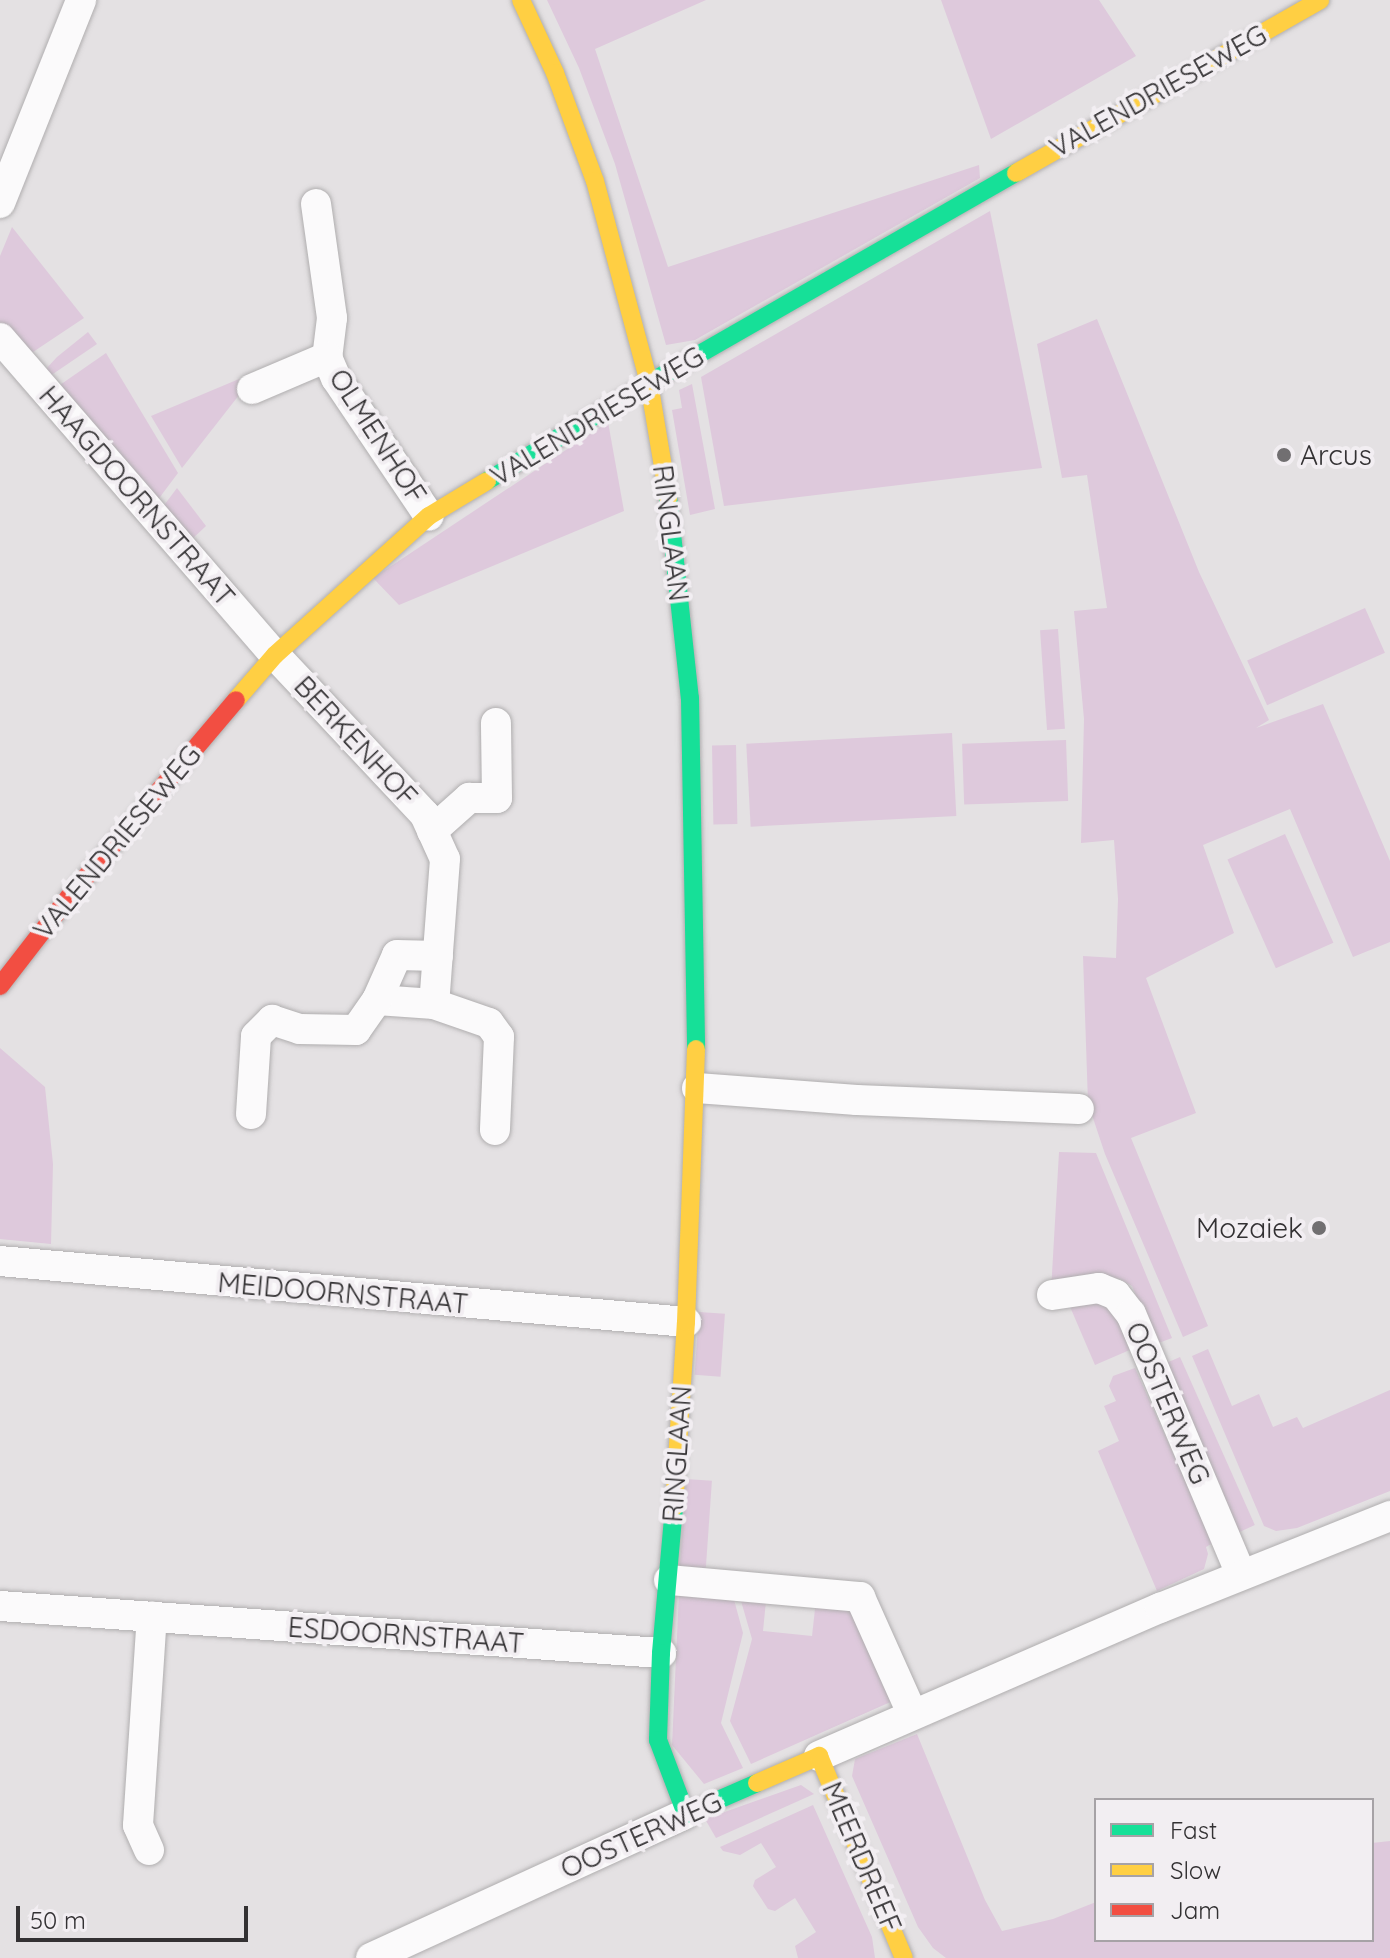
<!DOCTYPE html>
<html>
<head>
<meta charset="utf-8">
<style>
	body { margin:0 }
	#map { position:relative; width:1390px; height:1958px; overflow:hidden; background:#e4e1e3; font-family:Quicksand,sans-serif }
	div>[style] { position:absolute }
	.green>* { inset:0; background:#dec9dc; transform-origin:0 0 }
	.roads { filter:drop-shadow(0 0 2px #b0aeaf) drop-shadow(0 0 2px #b0aeaf) }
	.street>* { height:30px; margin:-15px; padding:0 15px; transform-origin:15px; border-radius:15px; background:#fbfafb }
	.fast>* { height:18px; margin:-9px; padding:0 9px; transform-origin:9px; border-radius:9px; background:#16e098 }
	.slow>* { height:18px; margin:-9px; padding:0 9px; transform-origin:9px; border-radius:9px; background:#ffcf43 }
	.jam>* { height:18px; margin:-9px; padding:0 9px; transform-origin:9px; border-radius:9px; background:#f24e42 }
	.dots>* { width:22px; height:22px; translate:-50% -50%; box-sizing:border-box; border:4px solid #f2eef2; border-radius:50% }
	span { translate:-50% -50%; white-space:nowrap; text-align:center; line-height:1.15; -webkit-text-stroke:8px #f2eef2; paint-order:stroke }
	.street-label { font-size:28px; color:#333133 }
	.poi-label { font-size:28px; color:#333133 }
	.left { translate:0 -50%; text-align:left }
	.right { translate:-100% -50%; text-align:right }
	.legend { position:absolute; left:1094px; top:1798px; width:280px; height:144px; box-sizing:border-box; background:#f2eef2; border:2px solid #a6a2a6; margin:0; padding:10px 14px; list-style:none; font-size:24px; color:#333133 }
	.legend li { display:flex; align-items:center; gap:16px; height:40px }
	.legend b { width:40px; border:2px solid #a6a2a6 }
	.scale { position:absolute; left:16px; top:1906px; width:232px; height:36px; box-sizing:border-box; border:4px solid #333133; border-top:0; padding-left:10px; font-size:24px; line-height:28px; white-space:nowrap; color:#333133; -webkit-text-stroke:6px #f2eef2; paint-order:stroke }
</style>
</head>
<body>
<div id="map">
	<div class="green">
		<div style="clip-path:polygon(547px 0,706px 0,595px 49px,668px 267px,979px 165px,980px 178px,695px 340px,666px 345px,615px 164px,579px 68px)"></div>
		<div style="clip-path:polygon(941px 0,1099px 0,1136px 56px,991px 139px)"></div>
		<div style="clip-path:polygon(990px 211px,1042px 468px,724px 506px,701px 377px)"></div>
		<div style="clip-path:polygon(12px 227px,84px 318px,30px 354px,0 324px,0 256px)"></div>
		<div style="clip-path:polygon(1097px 319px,1199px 572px,1269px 720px,1256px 728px,1323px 704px,1390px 861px,1390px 942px,1353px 957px,1290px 809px,1203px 845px,1234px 933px,1146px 978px,1196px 1113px,1131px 1138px,1208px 1326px,1183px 1337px,1105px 1154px,1088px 1103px,1083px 956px,1116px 958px,1118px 899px,1114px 840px,1081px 843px,1084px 719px,1074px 611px,1107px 608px,1087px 475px,1062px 478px,1037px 344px)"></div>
		<div style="clip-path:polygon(88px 332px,97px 344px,50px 376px,45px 370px,57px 357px)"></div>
		<div style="clip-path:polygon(106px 353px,178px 473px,157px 501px,57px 387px)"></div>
		<div style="clip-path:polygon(239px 379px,243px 390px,182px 468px,151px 416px)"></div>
		<div style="clip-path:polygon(692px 384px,715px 509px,690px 515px,672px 410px,682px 408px,679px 390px)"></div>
		<div style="clip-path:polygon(608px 422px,624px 511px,399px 605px,373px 578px)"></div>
		<div style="clip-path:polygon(177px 488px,206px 526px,190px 541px,162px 508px)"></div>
		<div style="left:1365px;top:608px;width:49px;height:129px;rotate:66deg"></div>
		<div style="left:1058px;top:629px;width:100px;height:18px;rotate:86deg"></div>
		<div style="left:952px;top:733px;width:83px;height:206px;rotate:87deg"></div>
		<div style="left:1066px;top:740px;width:61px;height:104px;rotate:88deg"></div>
		<div style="left:736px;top:745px;width:79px;height:24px;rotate:89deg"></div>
		<div style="left:1285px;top:834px;width:119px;height:63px;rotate:66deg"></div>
		<div style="clip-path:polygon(0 1048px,45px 1087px,53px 1164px,51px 1244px,0 1239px)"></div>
		<div style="clip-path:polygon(1059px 1152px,1096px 1153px,1172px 1338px,1156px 1344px,1132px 1286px,1120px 1279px,1096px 1275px,1051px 1291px)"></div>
		<div style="clip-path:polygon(1099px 1301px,1116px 1315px,1132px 1349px,1095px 1365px,1068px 1302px)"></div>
		<div style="left:699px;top:1312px;width:26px;height:63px;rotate:4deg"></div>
		<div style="clip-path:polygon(1208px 1349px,1232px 1406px,1259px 1394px,1273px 1427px,1297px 1417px,1303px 1428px,1390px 1390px,1390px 1491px,1297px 1528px,1276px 1531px,1264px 1526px,1192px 1356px)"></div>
		<div style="left:1180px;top:1357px;width:184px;height:18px;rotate:66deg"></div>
		<div style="clip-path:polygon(1135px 1368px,1213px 1543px,1206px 1547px,1208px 1554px,1204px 1569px,1157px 1591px,1098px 1451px,1119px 1441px,1104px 1406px,1116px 1401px,1109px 1386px,1113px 1376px)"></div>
		<div style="left:686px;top:1479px;width:26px;height:96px;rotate:4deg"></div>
		<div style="clip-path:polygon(679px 1593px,733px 1596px,743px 1633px,721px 1723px,743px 1768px,704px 1784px,672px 1745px)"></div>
		<div style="clip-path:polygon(739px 1594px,766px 1601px,763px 1631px,812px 1636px,816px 1600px,848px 1605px,884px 1688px,895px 1700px,751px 1764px,730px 1721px,752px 1639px)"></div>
		<div style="clip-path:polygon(917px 1734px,985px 1900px,1002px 1931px,1053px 1919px,1096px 1902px,1096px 1940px,1372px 1940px,1372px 1843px,1390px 1841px,1390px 1958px,946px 1958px,933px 1948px,918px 1927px,852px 1776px,855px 1759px)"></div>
		<div style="clip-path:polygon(801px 1785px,814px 1794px,716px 1838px,705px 1819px)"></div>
		<div style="clip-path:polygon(813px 1805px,872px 1937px,875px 1958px,798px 1958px,795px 1946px,816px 1932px,795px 1898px,775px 1911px,768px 1909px,753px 1886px,755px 1880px,776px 1867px,761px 1843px,740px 1855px,723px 1851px,720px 1847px)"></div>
	</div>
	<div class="roads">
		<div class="street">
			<div style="left:0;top:203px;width:219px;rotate:-68.2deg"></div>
			<div style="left:316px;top:204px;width:115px;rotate:82deg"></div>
			<div style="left:332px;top:318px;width:39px;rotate:97deg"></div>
			<div style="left:327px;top:357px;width:23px;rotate:67deg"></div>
			<div style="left:336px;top:378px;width:166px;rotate:56deg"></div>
			<div style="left:0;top:338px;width:420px;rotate:49.1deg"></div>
			<div style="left:275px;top:655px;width:219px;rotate:46.8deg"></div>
			<div style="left:425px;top:815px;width:48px;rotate:65.6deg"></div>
			<div style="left:445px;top:859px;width:145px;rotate:94.3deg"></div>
			<div style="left:434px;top:1004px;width:57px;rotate:-176deg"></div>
			<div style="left:252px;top:389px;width:82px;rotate:-23.1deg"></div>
			<div style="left:432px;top:831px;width:50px;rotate:-41.7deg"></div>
			<div style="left:469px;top:798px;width:28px"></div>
			<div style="left:497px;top:798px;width:75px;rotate:-90.8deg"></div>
			<div style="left:434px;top:1004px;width:58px;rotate:19.1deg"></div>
			<div style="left:489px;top:1023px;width:17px;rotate:54deg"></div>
			<div style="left:499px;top:1037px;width:93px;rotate:92.5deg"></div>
			<div style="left:697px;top:1088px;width:160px;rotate:4.3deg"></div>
			<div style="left:857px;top:1100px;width:222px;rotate:2.3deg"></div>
			<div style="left:251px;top:1114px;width:78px;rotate:-86.3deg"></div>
			<div style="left:256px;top:1036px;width:23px;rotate:-45deg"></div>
			<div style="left:272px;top:1020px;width:29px;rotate:18deg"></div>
			<div style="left:300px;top:1029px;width:56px;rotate:1deg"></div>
			<div style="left:356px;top:1030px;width:37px;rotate:-55deg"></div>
			<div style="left:377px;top:1000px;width:49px;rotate:-66deg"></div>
			<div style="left:397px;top:955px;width:41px;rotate:1.4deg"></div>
			<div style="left:0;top:1261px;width:689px;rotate:5.08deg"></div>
			<div style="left:1052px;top:1295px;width:48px;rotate:-8.5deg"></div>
			<div style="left:1099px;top:1288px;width:18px;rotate:22deg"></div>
			<div style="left:1116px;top:1295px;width:24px;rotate:52deg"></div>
			<div style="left:1131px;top:1314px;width:283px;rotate:67.1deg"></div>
			<div style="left:669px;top:1580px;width:192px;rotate:5.1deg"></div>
			<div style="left:860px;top:1597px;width:127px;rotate:65.9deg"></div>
			<div style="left:0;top:1606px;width:663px;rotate:4.07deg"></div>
			<div style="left:819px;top:1756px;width:372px;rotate:-23.5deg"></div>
			<div style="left:1160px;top:1608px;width:248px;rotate:-21.8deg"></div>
			<div style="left:149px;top:1850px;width:27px;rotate:-114deg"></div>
			<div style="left:138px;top:1825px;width:209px;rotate:-86.2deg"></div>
			<div style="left:371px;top:1958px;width:346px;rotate:-24.6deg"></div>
		</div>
		<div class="fast">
			<div style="left:487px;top:481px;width:189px;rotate:-31.2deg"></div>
			<div style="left:649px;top:383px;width:423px;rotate:-29.8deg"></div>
			<div style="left:668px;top:497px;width:202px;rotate:83.8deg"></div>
			<div style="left:690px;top:698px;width:351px;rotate:89deg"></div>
			<div style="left:674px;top:1507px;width:147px;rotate:95.1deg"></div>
			<div style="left:661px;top:1653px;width:87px;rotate:92deg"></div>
			<div style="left:658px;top:1740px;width:79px;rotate:69.3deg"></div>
			<div style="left:686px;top:1814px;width:77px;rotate:-23.6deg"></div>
		</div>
		<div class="slow">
			<div style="left:521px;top:0;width:81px;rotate:65deg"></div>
			<div style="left:555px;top:73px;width:115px;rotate:69.7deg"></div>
			<div style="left:595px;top:181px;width:209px;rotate:75deg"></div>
			<div style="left:649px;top:383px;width:116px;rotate:80.5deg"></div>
			<div style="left:1016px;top:173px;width:350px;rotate:-29.6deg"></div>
			<div style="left:236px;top:700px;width:60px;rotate:-49.1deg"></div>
			<div style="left:275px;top:655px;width:207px;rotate:-42.1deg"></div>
			<div style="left:429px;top:516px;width:68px;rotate:-31.1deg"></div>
			<div style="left:674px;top:1507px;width:185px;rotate:-86.3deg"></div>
			<div style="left:686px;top:1322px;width:273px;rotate:-87.9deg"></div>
			<div style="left:757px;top:1783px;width:68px;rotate:-23.5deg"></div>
			<div style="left:819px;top:1756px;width:219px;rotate:67.2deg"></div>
		</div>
		<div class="jam">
			<div style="left:0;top:986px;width:113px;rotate:-52.2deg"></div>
			<div style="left:69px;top:897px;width:258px;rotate:-49.7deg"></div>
		</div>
	</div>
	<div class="dots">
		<div style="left:1284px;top:455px;background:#716f71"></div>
		<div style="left:1319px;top:1228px;background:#716f71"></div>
	</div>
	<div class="street-label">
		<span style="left:1158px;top:91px;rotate:-29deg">VALENDRIESEWEG</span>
		<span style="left:597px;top:416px;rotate:-31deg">VALENDRIESEWEG</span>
		<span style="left:378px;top:436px;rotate:57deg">OLMENHOF</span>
		<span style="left:137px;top:496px;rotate:49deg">HAAGDOORNSTRAAT</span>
		<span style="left:671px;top:533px;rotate:83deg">RINGLAAN</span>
		<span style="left:356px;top:741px;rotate:47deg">BERKENHOF</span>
		<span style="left:117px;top:842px;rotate:-50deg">VALENDRIESEWEG</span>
		<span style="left:343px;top:1293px;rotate:5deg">MEIDOORNSTRAAT</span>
		<span style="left:1168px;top:1403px;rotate:67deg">OOSTERWEG</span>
		<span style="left:677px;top:1454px;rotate:-86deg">RINGLAAN</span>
		<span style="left:406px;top:1635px;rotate:4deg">ESDOORNSTRAAT</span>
		<span style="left:641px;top:1835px;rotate:-24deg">OOSTERWEG</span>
		<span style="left:862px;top:1857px;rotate:67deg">MEERDREEF</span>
	</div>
	<div class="poi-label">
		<span class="left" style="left:1300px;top:455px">Arcus</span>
		<span class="right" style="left:1303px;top:1228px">Mozaiek</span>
	</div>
	<ul class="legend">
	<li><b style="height:10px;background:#16e098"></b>Fast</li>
	<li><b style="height:10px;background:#ffcf43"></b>Slow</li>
	<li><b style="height:10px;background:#f24e42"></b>Jam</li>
	</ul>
	<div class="scale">50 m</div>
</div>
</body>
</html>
